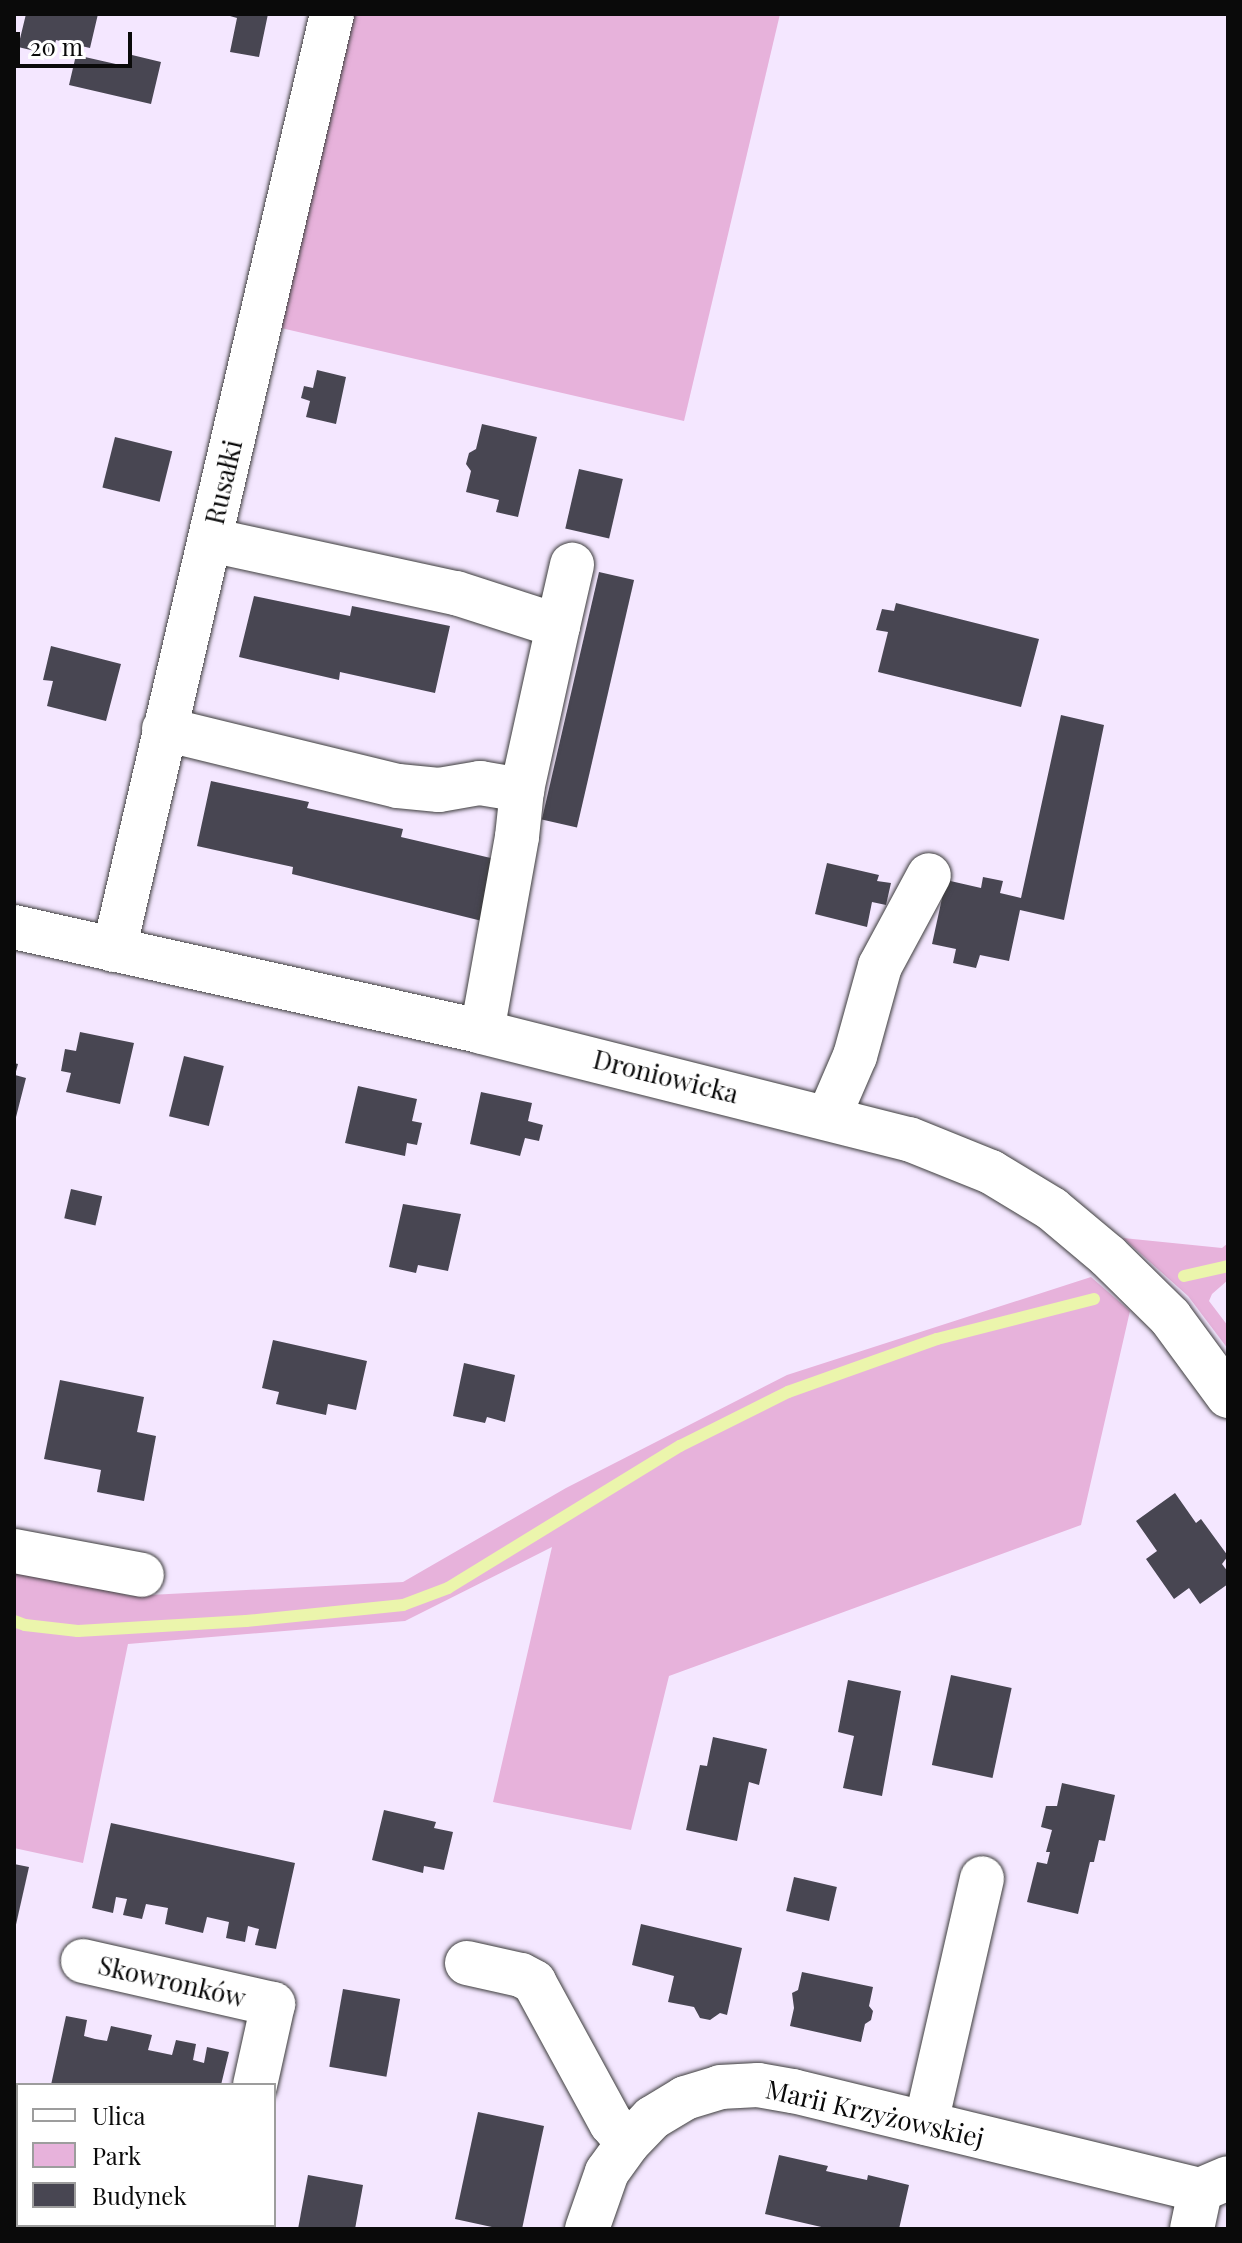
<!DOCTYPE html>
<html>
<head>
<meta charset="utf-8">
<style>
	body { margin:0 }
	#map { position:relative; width:1242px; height:2243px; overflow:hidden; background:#f4e7ff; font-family:"Playfair Display",serif }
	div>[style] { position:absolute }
	.green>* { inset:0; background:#e7b2db }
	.stream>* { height:12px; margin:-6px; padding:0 6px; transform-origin:6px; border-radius:6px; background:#ebf5ac }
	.building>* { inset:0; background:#484652; transform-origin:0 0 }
	.roads { filter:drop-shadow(0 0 2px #3d3d3d) drop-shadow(0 0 2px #3d3d3d) }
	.minor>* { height:44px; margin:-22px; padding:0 22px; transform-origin:22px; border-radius:22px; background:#fff }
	span { translate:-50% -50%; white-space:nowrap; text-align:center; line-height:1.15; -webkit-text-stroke:8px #fff; paint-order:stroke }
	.street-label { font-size:26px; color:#0a0a0a }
	.frame { position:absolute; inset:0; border:16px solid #0a0a0a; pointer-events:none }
	.legend { position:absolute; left:16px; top:2083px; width:260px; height:144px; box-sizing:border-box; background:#fff; border:2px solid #9d9d9d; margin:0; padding:10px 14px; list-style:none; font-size:24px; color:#0a0a0a }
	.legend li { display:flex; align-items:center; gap:16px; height:40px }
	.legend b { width:40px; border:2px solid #9d9d9d }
	.scale { position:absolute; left:16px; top:32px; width:116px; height:36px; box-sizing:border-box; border:4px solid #0a0a0a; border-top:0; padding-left:10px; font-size:24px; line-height:28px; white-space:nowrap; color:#0a0a0a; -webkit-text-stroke:6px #fff; paint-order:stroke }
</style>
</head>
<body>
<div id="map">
	<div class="green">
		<div style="clip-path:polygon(351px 14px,780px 14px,684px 421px,281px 328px)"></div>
		<div style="clip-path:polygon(1123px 1238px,1222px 1248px,1228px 1243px,1228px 1280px,1212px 1294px,1209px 1301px,1228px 1326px,1228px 1349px,1188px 1296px)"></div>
		<div style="clip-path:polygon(1091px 1277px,1130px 1311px,1081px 1525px,669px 1676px,631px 1830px,493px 1802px,552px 1547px,405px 1621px,128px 1644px,83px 1863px,14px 1848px,14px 1567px,130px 1596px,403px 1582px,566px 1488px,787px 1375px)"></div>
	</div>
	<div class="stream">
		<div style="left:1184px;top:1276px;width:45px;rotate:-12.8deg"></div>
		<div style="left:14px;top:1621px;width:12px;rotate:20deg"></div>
		<div style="left:25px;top:1625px;width:53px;rotate:6.5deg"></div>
		<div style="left:78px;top:1631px;width:168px;rotate:-3.4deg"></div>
		<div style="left:246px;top:1621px;width:158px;rotate:-5.8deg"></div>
		<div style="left:403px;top:1605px;width:48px;rotate:-20.7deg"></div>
		<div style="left:448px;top:1588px;width:272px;rotate:-31.5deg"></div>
		<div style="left:680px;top:1446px;width:121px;rotate:-26.6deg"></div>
		<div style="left:788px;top:1392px;width:158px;rotate:-19.6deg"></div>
		<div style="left:937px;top:1339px;width:162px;rotate:-14.3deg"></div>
	</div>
	<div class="building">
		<div style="clip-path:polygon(26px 14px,98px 14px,90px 48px,56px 40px,52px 55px,18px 47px)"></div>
		<div style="clip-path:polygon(223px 14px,268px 14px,259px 57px,230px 52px,237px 18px)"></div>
		<div style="clip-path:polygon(76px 55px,129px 67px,132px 55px,161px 62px,151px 104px,69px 85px)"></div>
		<div style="clip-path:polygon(317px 370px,346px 377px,336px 424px,306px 417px,310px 401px,301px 398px,304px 386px,313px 388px)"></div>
		<div style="clip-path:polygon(482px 424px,537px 437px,518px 517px,496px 512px,499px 500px,466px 492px,471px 471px,466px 464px,469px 453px,476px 449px)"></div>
		<div style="left:115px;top:437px;width:59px;height:52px;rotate:14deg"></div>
		<div style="left:579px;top:469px;width:45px;height:61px;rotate:13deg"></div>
		<div style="left:599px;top:572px;width:36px;height:254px;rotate:13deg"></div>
		<div style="clip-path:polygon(254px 596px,350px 616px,352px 606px,450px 626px,435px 693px,340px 672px,339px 680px,239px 657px)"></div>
		<div style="clip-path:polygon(896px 603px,1039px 639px,1021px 707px,878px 672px,888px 632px,876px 630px,882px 609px,894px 611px)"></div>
		<div style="clip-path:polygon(51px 646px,121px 664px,106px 721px,47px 706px,53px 681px,43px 680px)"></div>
		<div style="clip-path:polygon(1061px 715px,1104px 725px,1064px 920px,1020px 910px,1009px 961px,980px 955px,976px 968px,953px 963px,956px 949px,932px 944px,946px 880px,981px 888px,983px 877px,1003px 881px,1000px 893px,1021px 898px)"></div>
		<div style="clip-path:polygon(211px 781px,309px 802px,307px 808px,403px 829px,401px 837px,495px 859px,482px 921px,292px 874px,293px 867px,197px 846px)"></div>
		<div style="clip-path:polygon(827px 863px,879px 875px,877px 881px,891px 883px,886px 905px,872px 902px,867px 927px,815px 914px)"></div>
		<div style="clip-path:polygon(80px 1032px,134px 1043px,120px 1104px,66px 1092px,71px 1073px,61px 1071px,65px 1049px,76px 1051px)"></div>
		<div style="left:184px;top:1056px;width:41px;height:62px;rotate:14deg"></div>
		<div style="clip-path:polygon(14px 1063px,18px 1064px,15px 1075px,26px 1078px,15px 1121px)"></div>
		<div style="clip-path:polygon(358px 1086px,417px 1099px,412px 1121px,422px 1123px,417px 1145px,407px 1143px,405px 1156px,345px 1143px)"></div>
		<div style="clip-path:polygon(481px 1092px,532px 1103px,528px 1121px,543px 1125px,539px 1141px,525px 1138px,520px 1156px,470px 1144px)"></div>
		<div style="left:71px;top:1189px;width:32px;height:30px;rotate:13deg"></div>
		<div style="clip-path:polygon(403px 1204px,461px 1214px,448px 1271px,418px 1265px,416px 1273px,389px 1267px)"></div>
		<div style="clip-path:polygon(273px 1340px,367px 1361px,356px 1410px,328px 1404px,326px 1415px,276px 1404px,279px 1392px,262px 1388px)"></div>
		<div style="clip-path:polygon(464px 1363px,515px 1375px,505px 1422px,487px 1417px,485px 1423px,453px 1416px)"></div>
		<div style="clip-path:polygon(60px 1380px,144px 1397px,137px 1432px,156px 1436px,144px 1501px,97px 1492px,101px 1470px,44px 1459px)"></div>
		<div style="clip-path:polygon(1175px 1493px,1196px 1523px,1201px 1519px,1228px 1556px,1222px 1564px,1228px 1572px,1228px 1584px,1200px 1604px,1189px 1588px,1174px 1599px,1146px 1559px,1157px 1551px,1136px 1521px)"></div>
		<div style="left:951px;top:1675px;width:62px;height:92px;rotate:12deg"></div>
		<div style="clip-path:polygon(848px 1680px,901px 1691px,882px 1796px,843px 1788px,854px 1736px,838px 1732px)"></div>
		<div style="clip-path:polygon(713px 1737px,767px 1749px,759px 1785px,749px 1782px,737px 1841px,686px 1830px,700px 1765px,707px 1766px)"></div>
		<div style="clip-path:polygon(1062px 1783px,1115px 1795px,1105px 1841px,1099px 1840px,1094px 1862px,1090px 1862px,1078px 1914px,1027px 1902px,1037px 1862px,1047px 1864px,1050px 1852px,1046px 1852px,1052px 1830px,1041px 1827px,1046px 1806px,1057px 1806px)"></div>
		<div style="clip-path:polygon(384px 1810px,436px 1822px,434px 1828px,453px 1832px,444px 1870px,424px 1866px,423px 1873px,372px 1860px)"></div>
		<div style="clip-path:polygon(111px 1823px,295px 1863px,276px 1949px,255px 1945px,259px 1929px,248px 1926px,245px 1942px,226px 1938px,229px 1922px,207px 1917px,203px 1933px,165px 1924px,168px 1908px,146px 1904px,142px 1919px,123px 1915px,127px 1899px,116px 1897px,113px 1913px,92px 1908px)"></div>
		<div style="clip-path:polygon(14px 1864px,29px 1867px,15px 1929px,14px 1929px)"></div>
		<div style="left:794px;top:1877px;width:44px;height:35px;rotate:13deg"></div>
		<div style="clip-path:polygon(641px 1924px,742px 1948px,727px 2015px,720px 2013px,710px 2020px,700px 2018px,694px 2007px,668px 2002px,674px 1976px,632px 1965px)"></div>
		<div style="clip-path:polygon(802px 1972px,873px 1987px,869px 2006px,873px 2011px,871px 2020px,865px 2024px,861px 2042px,790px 2026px,794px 2008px,792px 1993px,798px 1990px)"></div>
		<div style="left:343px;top:1989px;width:58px;height:79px;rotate:10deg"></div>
		<div style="clip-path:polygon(66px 2016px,87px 2020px,84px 2036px,95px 2039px,107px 2041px,111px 2026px,152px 2035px,148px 2050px,172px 2055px,176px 2040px,196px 2044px,193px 2060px,204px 2063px,207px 2047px,229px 2052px,221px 2085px,51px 2085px)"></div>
		<div style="clip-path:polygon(478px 2112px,544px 2126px,522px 2229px,501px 2229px,455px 2219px)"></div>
		<div style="clip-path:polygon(779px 2155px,828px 2166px,826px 2171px,844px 2175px,867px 2180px,868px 2175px,909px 2185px,899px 2229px,830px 2229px,765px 2214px)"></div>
		<div style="clip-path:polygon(308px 2175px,363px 2185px,355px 2229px,298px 2229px)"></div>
		<div style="left:19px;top:2225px;width:171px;height:4px"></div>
	</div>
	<div class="roads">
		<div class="minor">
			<div style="left:210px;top:540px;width:252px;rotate:12.2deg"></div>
			<div style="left:456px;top:593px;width:107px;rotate:17.9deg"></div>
			<div style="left:558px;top:626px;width:168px;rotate:102.4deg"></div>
			<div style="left:522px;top:790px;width:47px;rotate:96.1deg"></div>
			<div style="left:517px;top:837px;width:198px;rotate:100.2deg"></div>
			<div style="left:558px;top:626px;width:63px;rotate:-77.1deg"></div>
			<div style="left:164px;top:729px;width:241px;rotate:13.7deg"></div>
			<div style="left:398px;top:786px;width:41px;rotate:5.6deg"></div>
			<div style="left:439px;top:790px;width:42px;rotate:-9.7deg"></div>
			<div style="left:480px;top:783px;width:43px;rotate:9.5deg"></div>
			<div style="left:14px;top:927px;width:480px;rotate:12.6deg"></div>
			<div style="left:482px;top:1032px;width:440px;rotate:14.1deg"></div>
			<div style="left:909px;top:1139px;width:88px;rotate:21.9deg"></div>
			<div style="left:991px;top:1172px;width:71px;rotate:31.2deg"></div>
			<div style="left:1052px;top:1209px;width:73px;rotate:40deg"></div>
			<div style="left:1108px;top:1256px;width:87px;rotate:44.5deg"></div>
			<div style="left:1170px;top:1317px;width:98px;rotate:53.7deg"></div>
			<div style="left:114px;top:950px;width:961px;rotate:-76.89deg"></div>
			<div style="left:829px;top:1116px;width:65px;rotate:-66.6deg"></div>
			<div style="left:855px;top:1056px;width:93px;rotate:-74.5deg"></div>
			<div style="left:880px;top:966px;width:103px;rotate:-61.7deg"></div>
			<div style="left:14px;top:1551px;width:130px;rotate:10.6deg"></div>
			<div style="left:83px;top:1961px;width:195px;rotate:12.8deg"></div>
			<div style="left:273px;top:2004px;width:83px;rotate:102.5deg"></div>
			<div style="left:467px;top:1963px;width:55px;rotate:12.5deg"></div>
			<div style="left:521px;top:1975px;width:15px;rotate:28deg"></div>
			<div style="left:534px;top:1982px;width:161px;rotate:61.4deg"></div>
			<div style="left:611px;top:2123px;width:26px;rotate:50deg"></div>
			<div style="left:926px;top:2123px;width:251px;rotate:-77.1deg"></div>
			<div style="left:223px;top:2229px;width:4px;rotate:-76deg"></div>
			<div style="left:587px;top:2229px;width:60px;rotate:-70.7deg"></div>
			<div style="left:607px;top:2172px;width:36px;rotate:-54deg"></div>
			<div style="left:628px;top:2143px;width:35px;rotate:-46deg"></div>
			<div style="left:652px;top:2118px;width:39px;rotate:-31deg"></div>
			<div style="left:685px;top:2098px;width:37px;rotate:-17deg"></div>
			<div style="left:720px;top:2087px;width:38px;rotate:-3deg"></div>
			<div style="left:758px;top:2085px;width:36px;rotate:10deg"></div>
			<div style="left:793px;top:2091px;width:419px;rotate:13.7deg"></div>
			<div style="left:1200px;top:2190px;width:30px;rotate:-23deg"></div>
			<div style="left:1192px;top:2229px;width:40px;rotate:-78deg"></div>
		</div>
	</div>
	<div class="street-label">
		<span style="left:223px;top:482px;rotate:-77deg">Rusałki</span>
		<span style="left:666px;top:1076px;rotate:14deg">Droniowicka</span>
		<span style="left:172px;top:1981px;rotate:13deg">Skowronków</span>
		<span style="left:875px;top:2113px;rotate:13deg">Marii Krzyżowskiej</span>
	</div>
	<div class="frame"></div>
	<ul class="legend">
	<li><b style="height:10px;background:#fff"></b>Ulica</li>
	<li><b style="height:22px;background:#e7b2db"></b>Park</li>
	<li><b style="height:22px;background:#484652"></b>Budynek</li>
	</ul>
	<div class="scale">20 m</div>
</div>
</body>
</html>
